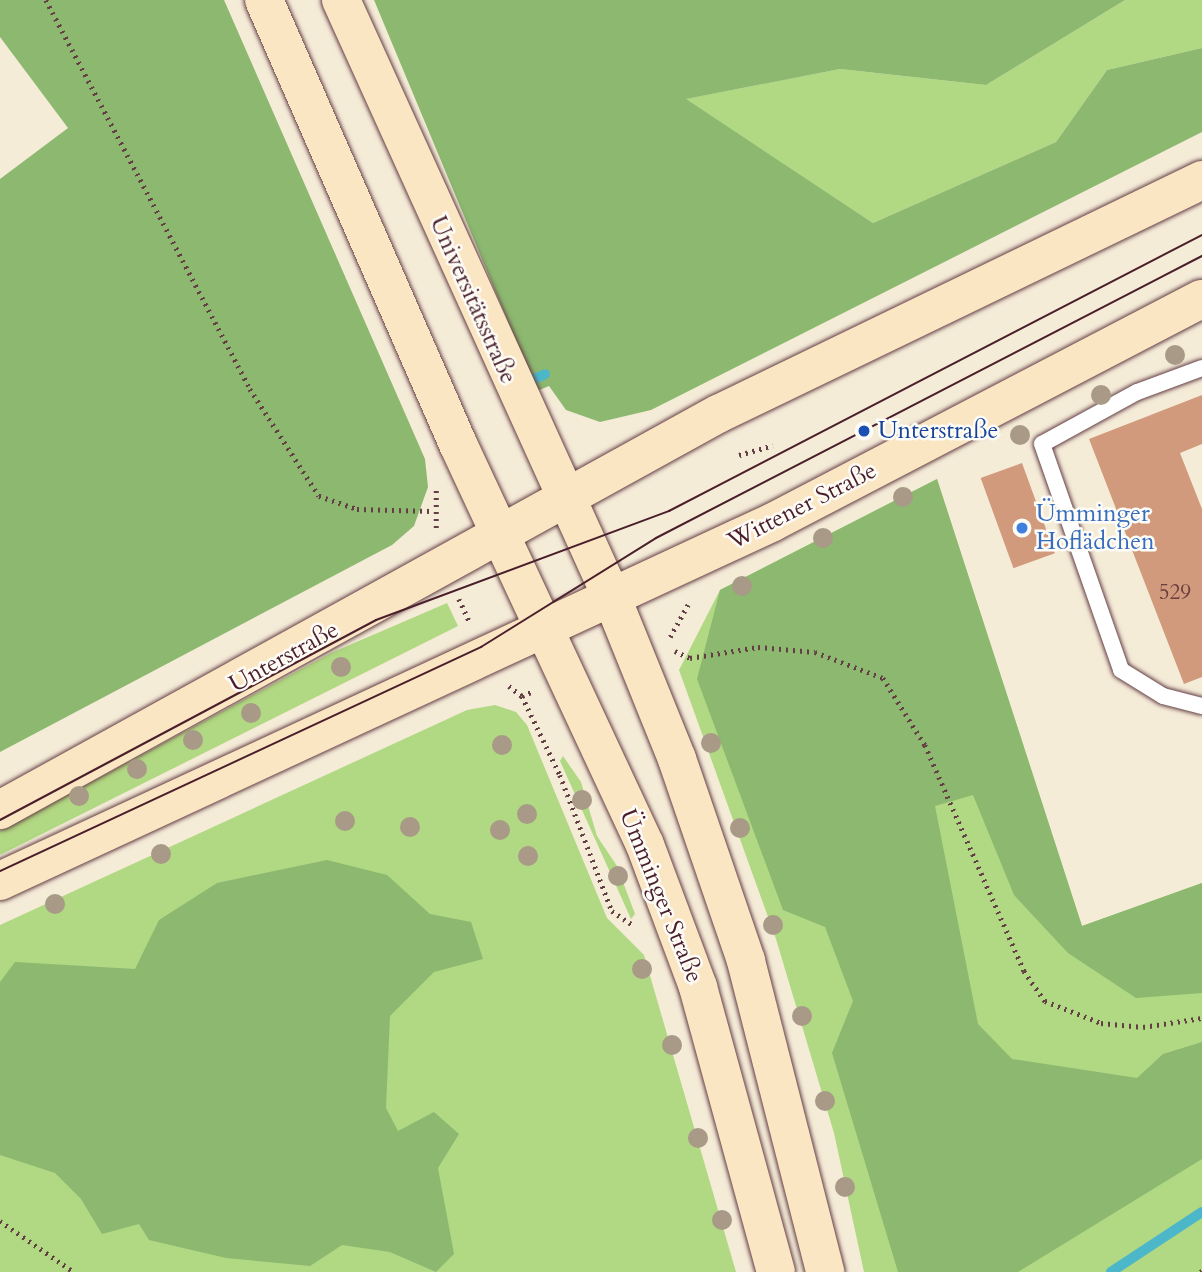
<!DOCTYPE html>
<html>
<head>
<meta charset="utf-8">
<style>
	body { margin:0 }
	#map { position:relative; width:1202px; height:1272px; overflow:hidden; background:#f5ecd8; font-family:Cardo,serif }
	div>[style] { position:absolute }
	.green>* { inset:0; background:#b1d882 }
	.forest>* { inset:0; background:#8cb870 }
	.stream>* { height:10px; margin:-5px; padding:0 5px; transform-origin:5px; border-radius:5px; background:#4cb7c9 }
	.building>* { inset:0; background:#d19a7c; transform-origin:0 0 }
	.path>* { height:4.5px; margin-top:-2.25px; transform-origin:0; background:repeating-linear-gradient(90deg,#643e45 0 2px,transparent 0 7px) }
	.roads { filter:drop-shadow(0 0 2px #643e45) drop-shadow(0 0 2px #643e45) }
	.service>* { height:16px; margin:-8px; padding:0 8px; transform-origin:8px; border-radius:8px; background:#fff }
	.secondary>* { height:38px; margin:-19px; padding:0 19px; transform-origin:19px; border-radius:19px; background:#fbe6c4 }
	.tram>* { height:2px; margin:-1px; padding:0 1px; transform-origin:1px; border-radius:1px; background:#4a1f2b }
	.trees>* { width:20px; height:20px; margin:-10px; border-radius:50%; background:#a89a87 }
	.dots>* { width:19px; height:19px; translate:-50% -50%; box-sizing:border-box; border:4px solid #fdfcf7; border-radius:50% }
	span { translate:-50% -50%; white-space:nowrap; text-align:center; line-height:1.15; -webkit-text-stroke:5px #fdfcf7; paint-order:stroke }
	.number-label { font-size:21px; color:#6c3e3f }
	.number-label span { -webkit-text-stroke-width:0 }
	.street-label { font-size:24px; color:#4a1f2b }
	.transit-label { font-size:24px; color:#164399 }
	.left { translate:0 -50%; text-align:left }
	.shop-label { font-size:24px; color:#366cbe }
</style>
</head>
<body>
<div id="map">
	<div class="green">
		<div style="clip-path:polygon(1125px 0,1202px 0,1202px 48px,1107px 70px,1056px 142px,873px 223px,685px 99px,840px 69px,986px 85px)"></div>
		<div style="clip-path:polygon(937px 479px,1082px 926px,1202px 883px,1202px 1272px,864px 1272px,834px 1133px,776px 939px,679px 670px,720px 590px)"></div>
		<div style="clip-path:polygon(447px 603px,458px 626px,0 855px,0 831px,331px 653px)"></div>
		<div style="clip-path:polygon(495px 705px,516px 712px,527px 725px,607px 918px,644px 955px,736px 1272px,0 1272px,0 925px,467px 710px)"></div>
		<div style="clip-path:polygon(563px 756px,581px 782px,597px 836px,617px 866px,635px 914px,631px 919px,560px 761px)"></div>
	</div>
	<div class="forest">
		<div style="clip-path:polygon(0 0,224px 0,425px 459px,428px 487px,414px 526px,392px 545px,0 752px,0 179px,68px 128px,0 37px)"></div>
		<div style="clip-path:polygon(374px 0,1125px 0,986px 85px,840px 69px,686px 99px,873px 223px,1056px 142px,1107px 70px,1202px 48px,1202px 132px,651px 410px,600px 422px,566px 410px,549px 386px,537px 391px)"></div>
		<div style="clip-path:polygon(937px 479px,1082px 926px,1202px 883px,1202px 993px,1136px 998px,1068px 953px,1014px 895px,973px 795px,935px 806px,978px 1024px,1012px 1059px,1137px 1078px,1163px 1054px,1202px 1042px,1202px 1159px,1018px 1272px,898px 1272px,832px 1053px,853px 1001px,825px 927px,783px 910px,697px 679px,720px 590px)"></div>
		<div style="clip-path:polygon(327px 860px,387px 875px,430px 914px,471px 922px,483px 959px,434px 972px,390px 1016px,386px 1108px,398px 1131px,434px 1112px,459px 1134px,438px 1168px,454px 1254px,436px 1272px,390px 1252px,342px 1245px,310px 1266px,226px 1258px,149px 1240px,139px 1224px,102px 1234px,81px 1199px,55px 1173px,0 1155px,0 982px,15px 962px,135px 969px,159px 920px,217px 883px)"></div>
	</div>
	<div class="stream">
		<div style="left:522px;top:384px;width:25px;rotate:-23deg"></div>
		<div style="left:1111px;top:1272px;width:109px;rotate:-33.4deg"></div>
	</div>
	<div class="building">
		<div style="clip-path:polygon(1202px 395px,1202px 444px,1180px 453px,1202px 509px,1202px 677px,1184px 684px,1089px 439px)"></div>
		<div style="left:1022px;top:463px;width:96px;height:44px;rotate:70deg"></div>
	</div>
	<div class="path">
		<div style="left:46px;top:0;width:439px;rotate:62.3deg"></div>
		<div style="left:250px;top:389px;width:127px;rotate:57.2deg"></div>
		<div style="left:319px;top:496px;width:40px;rotate:18.9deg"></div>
		<div style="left:357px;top:509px;width:75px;rotate:1.5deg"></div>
		<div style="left:739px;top:455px;width:35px;rotate:-16deg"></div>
		<div style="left:436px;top:528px;width:39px;rotate:-90deg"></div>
		<div style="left:459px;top:599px;width:26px;rotate:65deg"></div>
		<div style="left:670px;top:637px;width:37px;rotate:-61deg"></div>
		<div style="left:675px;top:651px;width:17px;rotate:25deg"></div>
		<div style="left:690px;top:658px;width:69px;rotate:-9.2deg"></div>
		<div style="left:758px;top:647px;width:57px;rotate:5deg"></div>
		<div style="left:815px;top:652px;width:73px;rotate:20.9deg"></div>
		<div style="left:883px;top:678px;width:79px;rotate:57.9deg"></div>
		<div style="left:925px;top:745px;width:247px;rotate:66.3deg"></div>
		<div style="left:1024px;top:971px;width:37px;rotate:55deg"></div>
		<div style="left:1045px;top:1001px;width:60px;rotate:21.4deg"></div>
		<div style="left:1101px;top:1023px;width:42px;rotate:5.4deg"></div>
		<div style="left:1143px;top:1027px;width:60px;rotate:-8.7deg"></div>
		<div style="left:509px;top:686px;width:16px;rotate:38deg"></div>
		<div style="left:522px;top:696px;width:88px;rotate:64.3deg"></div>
		<div style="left:560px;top:775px;width:146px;rotate:69.1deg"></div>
		<div style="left:612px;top:911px;width:25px;rotate:34deg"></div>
		<div style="left:522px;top:696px;width:10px;rotate:-24deg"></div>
		<div style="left:0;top:1221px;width:90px;rotate:34.6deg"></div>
		<div style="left:1200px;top:1272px;width:2px;rotate:-27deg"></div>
	</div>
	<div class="roads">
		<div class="service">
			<div style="left:1202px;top:368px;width:69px;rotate:159.7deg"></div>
			<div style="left:1137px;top:392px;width:108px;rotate:151.3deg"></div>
			<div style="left:1042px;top:444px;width:239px;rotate:70.7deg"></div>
			<div style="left:1121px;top:670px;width:49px;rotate:31.8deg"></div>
			<div style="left:1163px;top:696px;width:40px;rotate:14.4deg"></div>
		</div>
		<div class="secondary">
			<div style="left:264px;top:0;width:485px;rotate:66.4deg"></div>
			<div style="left:458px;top:444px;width:442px;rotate:65deg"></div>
			<div style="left:645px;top:845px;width:152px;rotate:69.5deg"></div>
			<div style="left:698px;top:987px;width:295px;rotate:74.7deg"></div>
			<div style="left:341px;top:0;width:657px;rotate:65.62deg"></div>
			<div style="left:612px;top:598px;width:174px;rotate:68deg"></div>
			<div style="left:677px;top:759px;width:213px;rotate:71.1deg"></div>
			<div style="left:746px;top:961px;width:321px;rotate:75.7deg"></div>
			<div style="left:0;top:810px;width:820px;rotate:-28.88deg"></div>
			<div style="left:718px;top:414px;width:538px;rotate:-25.8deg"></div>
			<div style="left:0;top:881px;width:852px;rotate:-24.91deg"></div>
			<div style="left:773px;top:522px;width:483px;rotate:-27.5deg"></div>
		</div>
	</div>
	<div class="tram">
		<div style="left:0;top:820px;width:426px;rotate:-28deg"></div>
		<div style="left:376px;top:620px;width:313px;rotate:-20.4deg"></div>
		<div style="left:669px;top:511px;width:600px;rotate:-27.38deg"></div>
		<div style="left:0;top:871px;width:531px;rotate:-24.97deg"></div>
		<div style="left:481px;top:647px;width:206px;rotate:-31.9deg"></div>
		<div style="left:656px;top:538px;width:615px;rotate:-27.32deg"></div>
	</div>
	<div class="trees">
		<div style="left:1175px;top:355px"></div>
		<div style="left:1101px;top:395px"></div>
		<div style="left:1020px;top:435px"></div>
		<div style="left:903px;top:497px"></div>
		<div style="left:823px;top:538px"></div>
		<div style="left:742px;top:586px"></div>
		<div style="left:341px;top:667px"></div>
		<div style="left:251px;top:713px"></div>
		<div style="left:193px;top:740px"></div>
		<div style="left:711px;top:743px"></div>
		<div style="left:502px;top:745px"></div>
		<div style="left:137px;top:769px"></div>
		<div style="left:79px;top:796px"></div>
		<div style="left:582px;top:800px"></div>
		<div style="left:527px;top:814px"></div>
		<div style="left:345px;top:821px"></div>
		<div style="left:410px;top:827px"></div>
		<div style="left:740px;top:828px"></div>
		<div style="left:500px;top:830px"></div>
		<div style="left:161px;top:854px"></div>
		<div style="left:528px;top:856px"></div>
		<div style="left:618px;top:876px"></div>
		<div style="left:55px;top:904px"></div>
		<div style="left:773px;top:925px"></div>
		<div style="left:642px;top:969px"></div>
		<div style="left:802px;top:1016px"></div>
		<div style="left:672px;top:1045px"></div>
		<div style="left:825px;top:1101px"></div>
		<div style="left:698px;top:1138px"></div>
		<div style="left:845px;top:1187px"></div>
		<div style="left:722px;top:1220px"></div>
	</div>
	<div class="dots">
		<div style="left:864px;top:431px;background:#1a4fb4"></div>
		<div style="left:1022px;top:528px;background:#3f7fe0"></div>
	</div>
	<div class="number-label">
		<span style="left:1175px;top:593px">529</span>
	</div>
	<div class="street-label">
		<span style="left:473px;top:300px;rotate:66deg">Universitätsstraße</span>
		<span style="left:802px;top:506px;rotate:-27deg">Wittener Straße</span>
		<span style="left:284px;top:657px;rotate:-29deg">Unterstraße</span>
		<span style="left:661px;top:896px;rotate:68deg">Ümminger Straße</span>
	</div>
	<div class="transit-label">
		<span class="left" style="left:878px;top:431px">Unterstraße</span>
	</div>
	<div class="shop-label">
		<span class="left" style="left:1036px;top:528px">Ümminger<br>Hoflädchen</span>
	</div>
</div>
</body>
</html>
